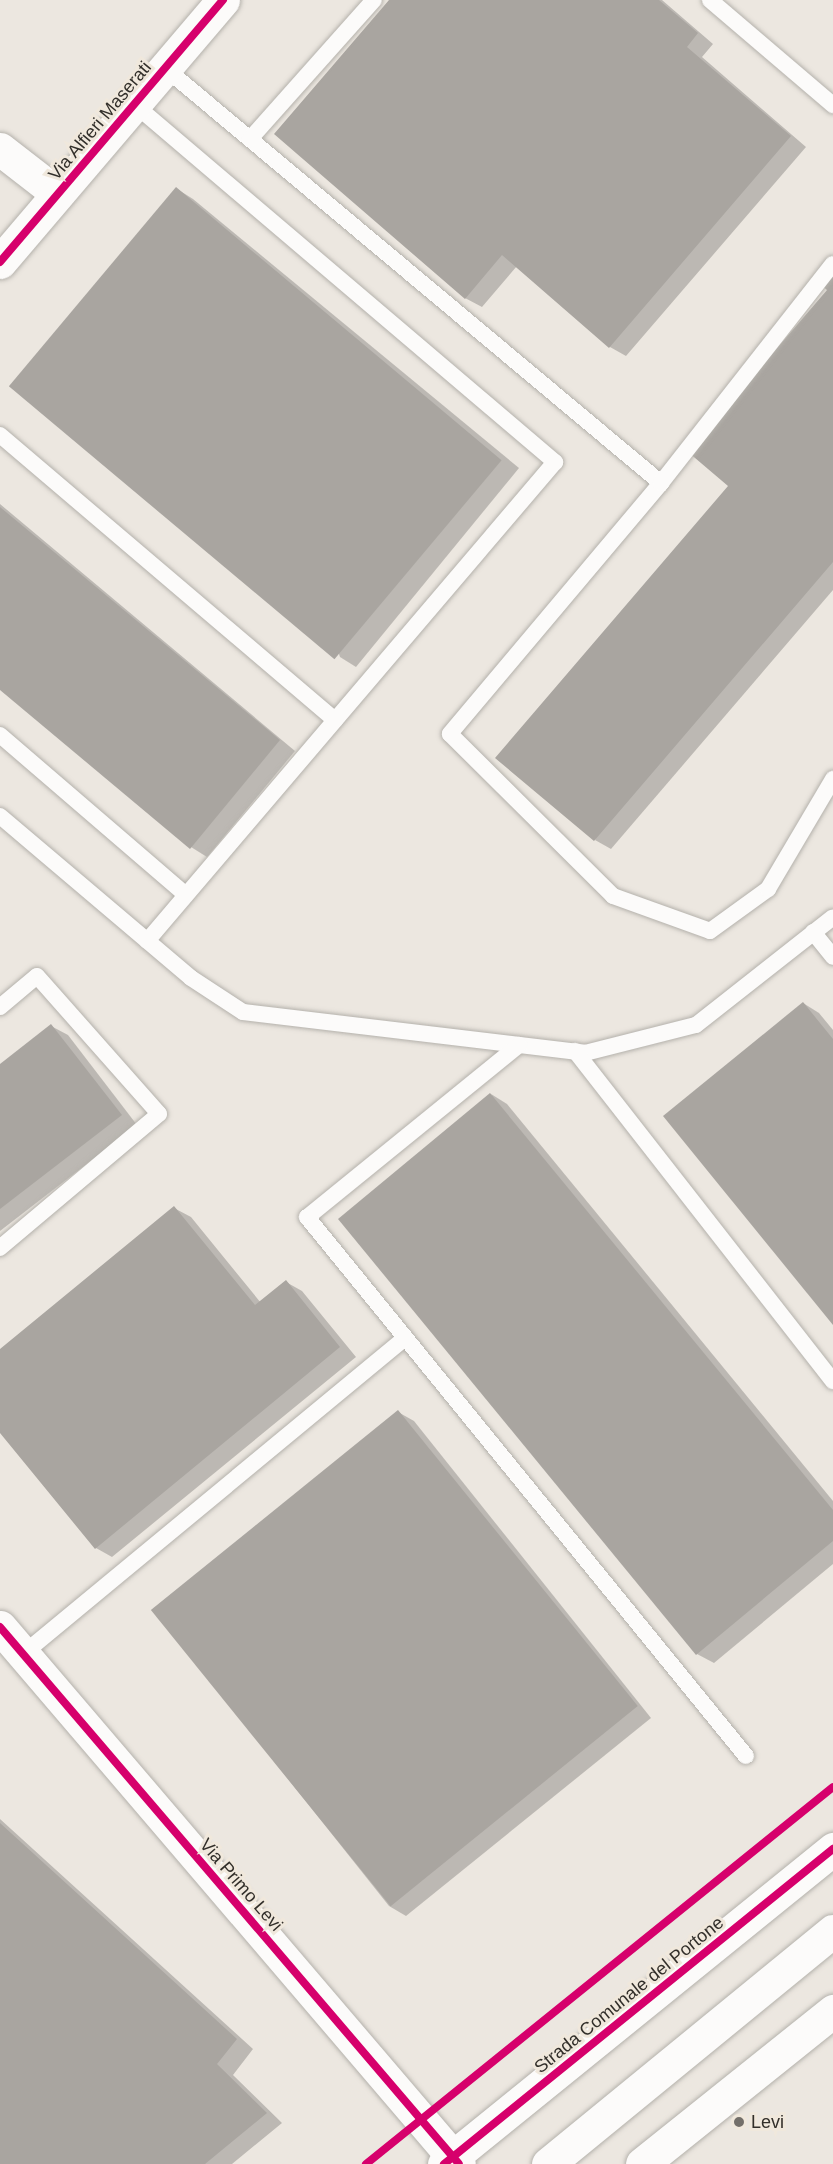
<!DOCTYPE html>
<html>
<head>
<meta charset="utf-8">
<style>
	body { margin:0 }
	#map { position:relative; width:833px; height:2164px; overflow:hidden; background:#ece7e0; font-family:Arial,sans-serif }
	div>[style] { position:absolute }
	.shadow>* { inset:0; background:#0003 }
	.building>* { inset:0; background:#a9a5a0; transform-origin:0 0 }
	.roads { filter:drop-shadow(0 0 2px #b4b1ab) drop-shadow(0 0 2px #b4b1ab) }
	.lane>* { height:16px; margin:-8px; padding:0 8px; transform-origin:8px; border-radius:8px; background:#fcfbfa }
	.street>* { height:33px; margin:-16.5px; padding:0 16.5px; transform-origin:16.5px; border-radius:16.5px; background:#fcfbfa }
	.secondary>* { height:33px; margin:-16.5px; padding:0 16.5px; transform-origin:16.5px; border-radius:16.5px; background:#fcfbfa }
	.cycleway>* { height:8px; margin:-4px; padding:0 4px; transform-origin:4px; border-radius:4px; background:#d6006c }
	.dots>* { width:16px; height:16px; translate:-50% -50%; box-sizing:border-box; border:3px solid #f0e8dc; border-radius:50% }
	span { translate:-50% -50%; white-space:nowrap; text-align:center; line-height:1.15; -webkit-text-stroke:6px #f0e8dc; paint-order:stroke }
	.street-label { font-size:18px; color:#322f2a }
	.poi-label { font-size:18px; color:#322f2a }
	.left { translate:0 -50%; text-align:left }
</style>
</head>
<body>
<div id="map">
	<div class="shadow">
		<div style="clip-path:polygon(391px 0,662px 0,713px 44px,702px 57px,806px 147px,626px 356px,610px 347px,517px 266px,482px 307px,465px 298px)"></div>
		<div style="clip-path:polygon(177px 189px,193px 199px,519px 468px,356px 667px,340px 657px)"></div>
		<div style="clip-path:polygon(833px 272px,833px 590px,611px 849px,595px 840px,730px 486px,829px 290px)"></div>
		<div style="clip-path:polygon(0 504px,295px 751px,207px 857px,191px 847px,0 688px)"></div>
		<div style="clip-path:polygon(803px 1003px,819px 1013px,833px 1030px,833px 1323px)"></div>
		<div style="clip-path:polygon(51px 1026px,68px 1035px,137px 1125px,0 1231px,0 1066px)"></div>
		<div style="clip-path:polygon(491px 1094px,507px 1104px,833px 1501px,833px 1564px,714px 1663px,697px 1654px)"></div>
		<div style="clip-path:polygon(174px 1208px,191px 1217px,261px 1303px,286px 1282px,302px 1291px,356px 1357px,112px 1557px,96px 1548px,0 1431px,0 1351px)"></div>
		<div style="clip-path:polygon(398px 1412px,414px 1421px,651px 1718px,406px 1916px,389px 1906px,153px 1609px)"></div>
		<div style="clip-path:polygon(0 1819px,253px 2049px,233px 2075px,282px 2123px,232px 2164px,0 2164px)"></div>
	</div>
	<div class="building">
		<div style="clip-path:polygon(389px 0,659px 0,698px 33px,687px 47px,791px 136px,609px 348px,502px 255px,465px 299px,274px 134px)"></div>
		<div style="left:176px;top:187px;width:425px;height:260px;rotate:40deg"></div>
		<div style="clip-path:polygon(833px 270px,833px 562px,594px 841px,495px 758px,728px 486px,688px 452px,827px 290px,820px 284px)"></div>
		<div style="clip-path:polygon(0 507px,280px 740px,190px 849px,0 690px)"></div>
		<div style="clip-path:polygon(803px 1002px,833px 1039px,833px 1325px,663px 1116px)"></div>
		<div style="clip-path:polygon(51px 1024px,122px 1115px,0 1209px,0 1064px)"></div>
		<div style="clip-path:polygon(490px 1093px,833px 1510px,833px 1541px,696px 1655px,338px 1219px)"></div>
		<div style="clip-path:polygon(174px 1206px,255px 1305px,286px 1280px,340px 1347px,95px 1549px,0 1433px,0 1349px)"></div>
		<div style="left:398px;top:1410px;width:381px;height:318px;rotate:51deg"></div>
		<div style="clip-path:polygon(0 1823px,237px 2039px,217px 2064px,267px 2113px,205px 2164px,0 2164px)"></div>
	</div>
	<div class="roads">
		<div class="lane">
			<div style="left:710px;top:0;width:162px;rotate:40.5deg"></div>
			<div style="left:165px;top:68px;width:647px;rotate:39.92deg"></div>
			<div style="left:661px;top:483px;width:328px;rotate:130.1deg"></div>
			<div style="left:450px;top:734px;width:230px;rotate:44.8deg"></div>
			<div style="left:613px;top:896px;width:103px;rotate:19.8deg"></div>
			<div style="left:710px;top:931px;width:72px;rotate:-35.9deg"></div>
			<div style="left:768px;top:889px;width:128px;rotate:-59.4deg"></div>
			<div style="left:134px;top:104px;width:553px;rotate:40.38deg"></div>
			<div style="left:555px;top:462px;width:629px;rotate:130.42deg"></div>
			<div style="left:250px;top:139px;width:186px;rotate:-48.3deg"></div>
			<div style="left:0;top:435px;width:440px;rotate:40.4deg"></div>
			<div style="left:661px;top:483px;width:278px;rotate:-51.9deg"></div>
			<div style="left:0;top:735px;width:245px;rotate:40.7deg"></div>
			<div style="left:0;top:816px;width:250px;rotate:40.3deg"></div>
			<div style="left:191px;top:978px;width:62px;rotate:33.2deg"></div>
			<div style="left:243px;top:1012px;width:344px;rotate:6.8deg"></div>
			<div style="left:585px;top:1053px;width:114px;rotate:-14.2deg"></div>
			<div style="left:696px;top:1025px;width:174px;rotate:-38.2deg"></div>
			<div style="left:813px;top:932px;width:32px;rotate:51deg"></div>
			<div style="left:0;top:1007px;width:48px;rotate:-40deg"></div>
			<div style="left:37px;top:976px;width:184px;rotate:48.5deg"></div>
			<div style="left:159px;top:1114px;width:208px;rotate:139.9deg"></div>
			<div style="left:519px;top:1045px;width:273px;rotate:140.9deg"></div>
			<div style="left:307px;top:1217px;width:695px;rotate:50.84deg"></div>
			<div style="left:575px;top:1051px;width:419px;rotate:52deg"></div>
			<div style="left:23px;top:1654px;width:496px;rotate:-39.6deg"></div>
		</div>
		<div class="street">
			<div style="left:0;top:149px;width:73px;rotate:37.8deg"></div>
			<div style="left:0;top:262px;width:344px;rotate:-49.6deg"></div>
			<div style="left:0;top:1627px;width:706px;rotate:49.48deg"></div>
			<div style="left:444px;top:2164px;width:501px;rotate:-39deg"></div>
		</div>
		<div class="secondary">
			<div style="left:548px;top:2164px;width:368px;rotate:-39.3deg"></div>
			<div style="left:642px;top:2164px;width:245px;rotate:-38.7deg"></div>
		</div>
	</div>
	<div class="cycleway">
		<div style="left:0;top:262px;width:344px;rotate:-49.6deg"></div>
		<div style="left:0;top:1627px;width:706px;rotate:49.48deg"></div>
		<div style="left:366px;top:2164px;width:600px;rotate:-38.91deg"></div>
		<div style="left:444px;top:2164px;width:501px;rotate:-39deg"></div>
	</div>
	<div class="dots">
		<div style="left:739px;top:2122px;background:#736f6a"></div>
	</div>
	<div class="street-label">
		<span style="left:100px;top:121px;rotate:-50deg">Via Alfieri Maserati</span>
		<span style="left:241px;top:1885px;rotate:49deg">Via Primo Levi</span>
		<span style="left:629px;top:1995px;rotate:-39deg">Strada Comunale del Portone</span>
	</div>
	<div class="poi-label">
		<span class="left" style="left:751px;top:2122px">Levi</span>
	</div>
</div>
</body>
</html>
